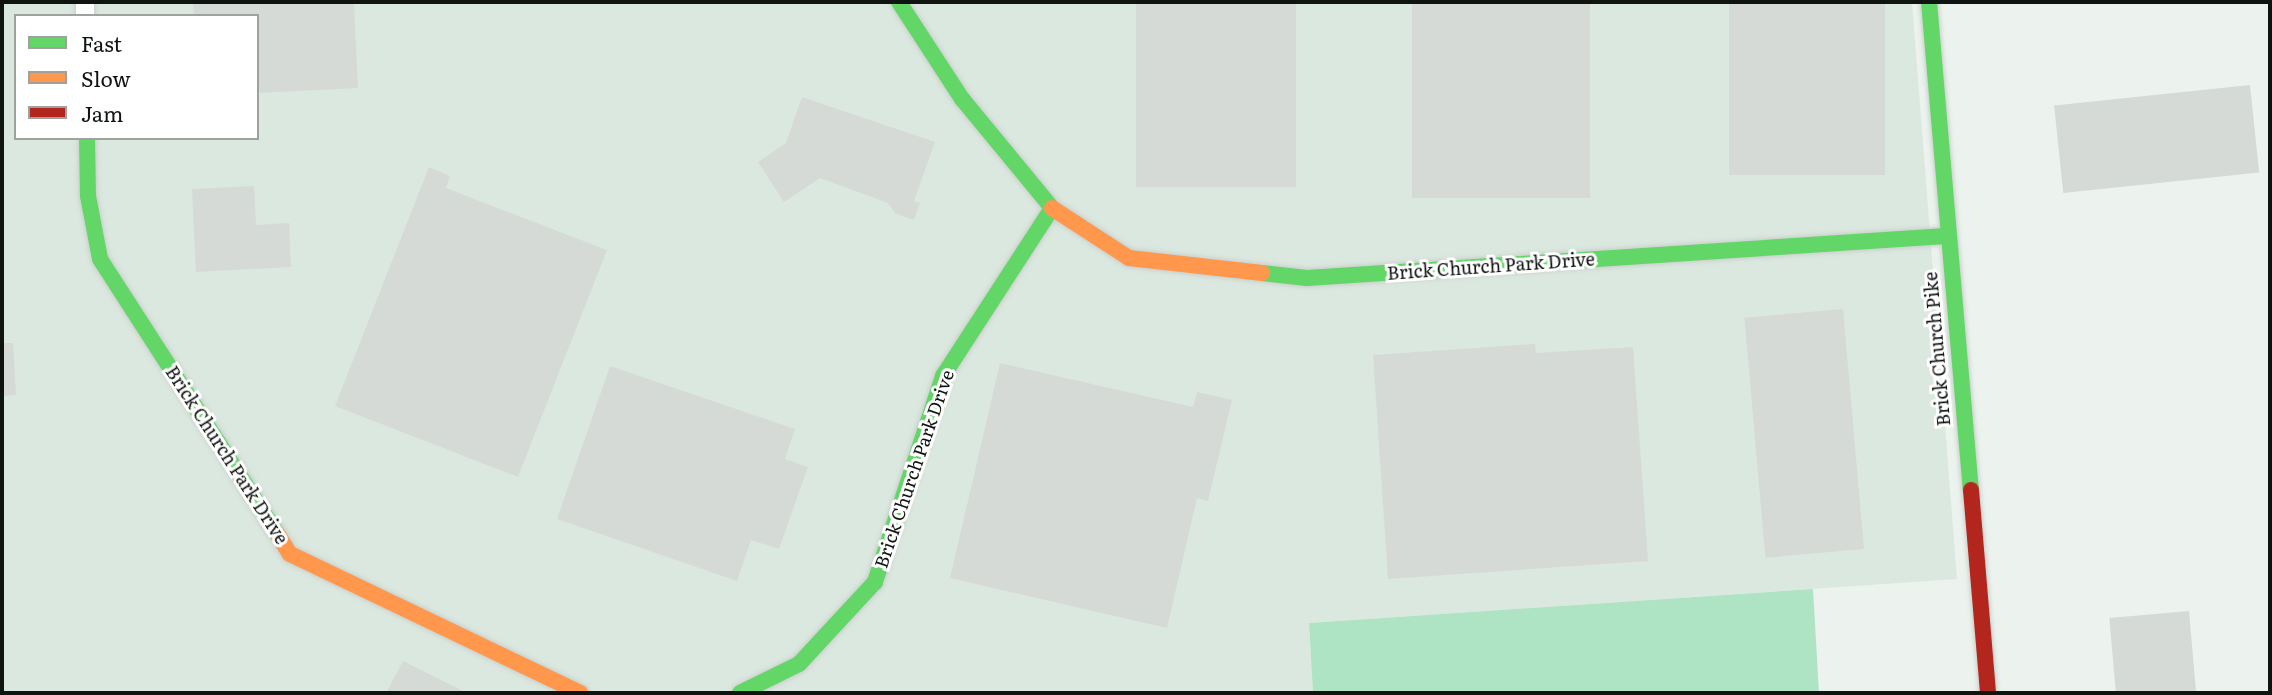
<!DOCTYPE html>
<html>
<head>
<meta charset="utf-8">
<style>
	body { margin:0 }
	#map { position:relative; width:2272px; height:695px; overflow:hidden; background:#ecf3ee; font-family:Literata,serif }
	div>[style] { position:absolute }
	.built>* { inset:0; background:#dbe8df }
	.forest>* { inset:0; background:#aee4c3 }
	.building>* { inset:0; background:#d5dad7; transform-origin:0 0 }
	.roads { filter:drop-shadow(0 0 2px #c9cfcb) drop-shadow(0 0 2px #c9cfcb) }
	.street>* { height:18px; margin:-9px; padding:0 9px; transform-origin:9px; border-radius:9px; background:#fcfdfc }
	.fast>* { height:16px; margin:-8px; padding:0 8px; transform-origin:8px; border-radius:8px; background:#63d668 }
	.slow>* { height:16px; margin:-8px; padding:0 8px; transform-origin:8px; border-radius:8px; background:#ff974d }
	.jam>* { height:16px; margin:-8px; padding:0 8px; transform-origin:8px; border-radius:8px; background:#b3261e }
	span { translate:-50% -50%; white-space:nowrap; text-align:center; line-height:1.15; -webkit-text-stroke:6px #fff; paint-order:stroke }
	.street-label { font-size:18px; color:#0f1411 }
	.frame { position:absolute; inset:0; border:4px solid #0f1411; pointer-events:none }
	.legend { position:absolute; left:14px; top:14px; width:245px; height:126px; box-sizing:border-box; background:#fff; border:2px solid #9fa1a0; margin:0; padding:9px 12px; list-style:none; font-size:21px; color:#0f1411 }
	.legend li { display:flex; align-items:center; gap:14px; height:35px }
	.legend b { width:35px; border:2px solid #9fa1a0 }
</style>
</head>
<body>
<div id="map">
	<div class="built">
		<div style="clip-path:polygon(evenodd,2px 2px,1912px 2px,1957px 579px,1309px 623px,1313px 693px,2px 693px,2px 2px,16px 16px,257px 16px,257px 138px,16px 138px,16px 16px)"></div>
	</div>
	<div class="forest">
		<div style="clip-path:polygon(1813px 589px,1819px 693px,1313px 693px,1309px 623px)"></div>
	</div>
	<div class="building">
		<div style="clip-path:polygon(193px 2px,354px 2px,358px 88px,257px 93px,257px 16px,194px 16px)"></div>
		<div style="left:1136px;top:2px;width:160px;height:185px"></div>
		<div style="left:1412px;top:2px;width:178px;height:196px"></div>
		<div style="left:1729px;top:2px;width:156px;height:173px"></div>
		<div style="left:2250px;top:85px;width:88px;height:197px;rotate:84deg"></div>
		<div style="clip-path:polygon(802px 97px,935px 142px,914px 201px,920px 203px,914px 220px,895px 213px,888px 203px,820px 178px,784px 202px,758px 162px,786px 143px)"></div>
		<div style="clip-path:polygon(429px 167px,450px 176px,446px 188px,607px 250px,518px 477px,335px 406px)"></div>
		<div style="clip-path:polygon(254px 186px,256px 225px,289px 223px,291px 267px,196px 272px,192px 189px)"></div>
		<div style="left:1843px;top:309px;width:241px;height:99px;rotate:85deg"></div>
		<div style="clip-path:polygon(2px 343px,13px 343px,16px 395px,2px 396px)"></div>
		<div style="clip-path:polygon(1535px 344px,1536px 353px,1633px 347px,1648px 561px,1388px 579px,1373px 355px)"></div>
		<div style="clip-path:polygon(1000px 363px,1193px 407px,1197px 392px,1232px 400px,1208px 501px,1197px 498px,1167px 628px,950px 578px)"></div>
		<div style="clip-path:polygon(610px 366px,795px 429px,785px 459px,808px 467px,779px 549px,751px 540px,737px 581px,557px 519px)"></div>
		<div style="left:2189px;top:611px;width:82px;height:80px;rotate:85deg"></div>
		<div style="clip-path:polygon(403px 661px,467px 693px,386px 693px)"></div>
	</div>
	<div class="roads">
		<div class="street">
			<div style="left:85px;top:2px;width:14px;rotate:90deg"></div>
		</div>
		<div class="fast">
			<div style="left:1929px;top:2px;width:490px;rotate:85.1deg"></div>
			<div style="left:87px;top:138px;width:58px;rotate:89deg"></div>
			<div style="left:88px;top:196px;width:64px;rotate:79.2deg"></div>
			<div style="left:100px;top:259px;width:328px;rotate:57.2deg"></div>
			<div style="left:1262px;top:273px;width:45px;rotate:6.3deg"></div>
			<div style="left:1307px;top:278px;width:640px;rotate:-3.76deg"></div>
			<div style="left:740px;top:693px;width:66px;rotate:-26.2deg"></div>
			<div style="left:799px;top:664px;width:112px;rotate:-47.2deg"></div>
			<div style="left:875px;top:582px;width:217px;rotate:-71.7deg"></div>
			<div style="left:943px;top:376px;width:200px;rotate:-57deg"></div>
			<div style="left:1052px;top:208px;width:141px;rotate:-129.5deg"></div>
			<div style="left:962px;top:99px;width:116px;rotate:-123deg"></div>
		</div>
		<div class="slow">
			<div style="left:1052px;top:208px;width:92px;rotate:33deg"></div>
			<div style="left:1129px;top:258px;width:134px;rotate:6.4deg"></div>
			<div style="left:278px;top:535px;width:22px;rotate:58deg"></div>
			<div style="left:290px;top:554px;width:322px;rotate:25.6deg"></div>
		</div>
		<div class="jam">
			<div style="left:1971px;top:490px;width:204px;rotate:85.2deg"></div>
		</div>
	</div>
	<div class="street-label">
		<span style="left:1491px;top:266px;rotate:-4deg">Brick Church Park Drive</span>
		<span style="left:1937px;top:349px;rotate:-95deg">Brick Church Pike</span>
		<span style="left:227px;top:455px;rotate:57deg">Brick Church Park Drive</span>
		<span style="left:914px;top:469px;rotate:-71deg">Brick Church Park Drive</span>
	</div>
	<div class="frame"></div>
	<ul class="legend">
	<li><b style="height:9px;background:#63d668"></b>Fast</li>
	<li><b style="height:9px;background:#ff974d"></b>Slow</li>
	<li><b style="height:9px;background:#b3261e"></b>Jam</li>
	</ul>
</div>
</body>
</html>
